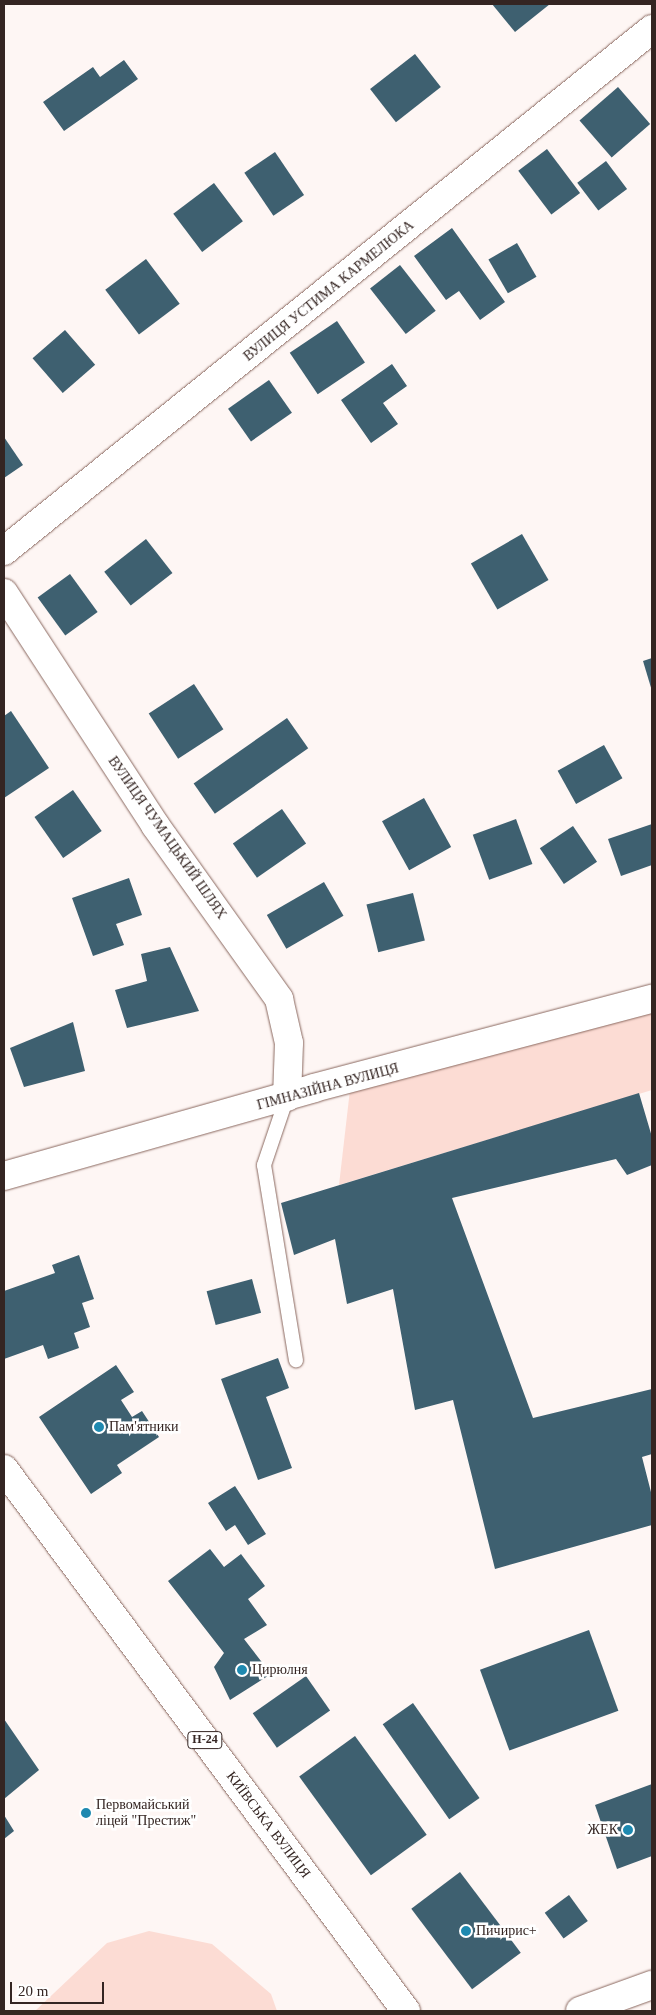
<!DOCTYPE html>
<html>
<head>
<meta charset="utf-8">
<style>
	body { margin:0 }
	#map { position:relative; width:656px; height:2015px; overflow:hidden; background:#fef6f4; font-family:"Times New Roman",serif }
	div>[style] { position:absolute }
	.green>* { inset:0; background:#fcdcd4 }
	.building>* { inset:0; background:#3e6070; transform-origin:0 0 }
	.roads { filter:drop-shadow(0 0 1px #8a685f) drop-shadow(0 0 1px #8a685f) }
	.service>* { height:14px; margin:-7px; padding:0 7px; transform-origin:7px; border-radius:7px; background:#fff }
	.minor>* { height:28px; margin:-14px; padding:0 14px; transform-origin:14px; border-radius:14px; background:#fff }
	.tertiary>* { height:28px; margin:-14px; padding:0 14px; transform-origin:14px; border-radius:14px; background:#fff }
	.primary>* { height:28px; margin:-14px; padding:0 14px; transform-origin:14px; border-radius:14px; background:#fff }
	.dots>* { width:14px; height:14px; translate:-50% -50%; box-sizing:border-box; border:2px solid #fff; border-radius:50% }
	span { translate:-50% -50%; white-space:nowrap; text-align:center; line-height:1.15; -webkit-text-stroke:5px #fff; paint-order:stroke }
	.shield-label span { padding:1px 4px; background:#fff; border:1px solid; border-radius:4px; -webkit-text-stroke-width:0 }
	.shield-label { font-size:12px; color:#342522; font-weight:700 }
	.street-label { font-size:14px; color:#342522 }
	.poi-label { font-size:14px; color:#342522 }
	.left { translate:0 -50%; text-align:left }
	.right { translate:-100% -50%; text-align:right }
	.frame { position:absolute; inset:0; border:5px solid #342522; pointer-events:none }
	.scale { position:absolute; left:10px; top:1982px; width:94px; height:22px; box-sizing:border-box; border:2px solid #342522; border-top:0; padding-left:6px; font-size:15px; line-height:18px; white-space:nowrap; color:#342522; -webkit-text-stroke:4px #fff; paint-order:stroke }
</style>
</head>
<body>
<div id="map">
	<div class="green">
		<div style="clip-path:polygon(652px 999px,652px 1090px,339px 1185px,351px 1081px)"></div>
		<div style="clip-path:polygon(149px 1931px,212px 1944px,271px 1994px,277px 2011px,35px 2011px,107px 1943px)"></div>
	</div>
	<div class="building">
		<div style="clip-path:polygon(492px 4px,550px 4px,515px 32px)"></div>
		<div style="left:415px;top:54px;width:42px;height:57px;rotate:52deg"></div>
		<div style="clip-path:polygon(124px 60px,138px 79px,64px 131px,43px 102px,93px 67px,100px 77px)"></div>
		<div style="left:618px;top:87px;width:49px;height:51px;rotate:49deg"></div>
		<div style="left:547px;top:149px;width:55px;height:36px;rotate:53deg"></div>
		<div style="left:275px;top:152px;width:52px;height:37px;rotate:56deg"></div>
		<div style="left:606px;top:161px;width:35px;height:36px;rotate:53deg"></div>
		<div style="left:214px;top:183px;width:48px;height:51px;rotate:53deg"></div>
		<div style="clip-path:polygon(452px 228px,505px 302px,480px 320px,459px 291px,446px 300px,414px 256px)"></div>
		<div style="left:517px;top:243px;width:39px;height:33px;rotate:60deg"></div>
		<div style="left:146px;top:259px;width:56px;height:51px;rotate:53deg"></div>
		<div style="left:400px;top:265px;width:58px;height:38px;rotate:52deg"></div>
		<div style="left:337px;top:321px;width:50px;height:57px;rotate:56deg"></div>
		<div style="left:65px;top:330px;width:46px;height:43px;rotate:49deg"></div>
		<div style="clip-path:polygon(392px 364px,407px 386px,383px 403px,398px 424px,371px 443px,341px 400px)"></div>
		<div style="left:269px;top:380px;width:40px;height:50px;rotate:55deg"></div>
		<div style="clip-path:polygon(4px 437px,23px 465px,4px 478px)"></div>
		<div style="left:522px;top:534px;width:53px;height:59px;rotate:60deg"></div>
		<div style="left:146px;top:539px;width:43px;height:53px;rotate:52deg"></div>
		<div style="left:70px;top:574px;width:47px;height:40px;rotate:54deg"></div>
		<div style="clip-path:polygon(652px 658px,652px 691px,643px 661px)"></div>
		<div style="left:194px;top:684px;width:54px;height:54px;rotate:57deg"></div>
		<div style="clip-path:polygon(11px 711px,49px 768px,4px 798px,4px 716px)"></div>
		<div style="left:287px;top:718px;width:37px;height:114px;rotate:55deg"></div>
		<div style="left:604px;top:745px;width:38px;height:53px;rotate:61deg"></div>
		<div style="left:73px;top:790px;width:50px;height:47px;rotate:55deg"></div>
		<div style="left:424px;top:798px;width:56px;height:48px;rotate:61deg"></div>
		<div style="left:282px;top:809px;width:42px;height:60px;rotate:55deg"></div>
		<div style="left:516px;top:819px;width:48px;height:46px;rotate:70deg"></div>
		<div style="clip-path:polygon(652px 824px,652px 865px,621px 876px,608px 839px)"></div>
		<div style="left:573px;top:826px;width:43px;height:40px;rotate:56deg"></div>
		<div style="clip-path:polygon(129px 878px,142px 915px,116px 924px,124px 945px,93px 956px,72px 898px)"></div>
		<div style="left:324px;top:882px;width:39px;height:66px;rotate:60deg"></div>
		<div style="left:413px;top:893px;width:49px;height:48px;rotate:76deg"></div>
		<div style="clip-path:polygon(170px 947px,199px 1011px,127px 1028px,115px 990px,147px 981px,141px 954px)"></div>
		<div style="clip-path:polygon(73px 1022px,85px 1071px,24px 1087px,10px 1048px)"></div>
		<div style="clip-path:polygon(639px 1093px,652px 1137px,652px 1165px,627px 1175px,616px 1159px,452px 1198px,533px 1418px,652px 1389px,652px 1454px,642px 1457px,652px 1496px,652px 1525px,495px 1569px,453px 1400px,415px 1410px,393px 1289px,347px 1304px,335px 1239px,294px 1255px,281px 1203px)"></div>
		<div style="clip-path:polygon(79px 1255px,94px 1299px,82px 1303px,90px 1327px,74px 1333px,79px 1348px,48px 1359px,43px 1345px,4px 1359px,4px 1291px,55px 1273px,52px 1265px)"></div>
		<div style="left:252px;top:1279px;width:35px;height:47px;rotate:75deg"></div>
		<div style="clip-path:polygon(278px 1358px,289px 1388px,266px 1397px,292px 1468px,258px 1480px,221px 1379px)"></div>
		<div style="clip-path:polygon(116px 1365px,134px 1392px,121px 1400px,132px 1417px,142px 1411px,159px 1437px,117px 1465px,122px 1473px,91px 1494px,39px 1417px)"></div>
		<div style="clip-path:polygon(235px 1486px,266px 1534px,248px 1545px,235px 1525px,226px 1531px,208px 1503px)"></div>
		<div style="clip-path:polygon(210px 1549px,224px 1567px,241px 1554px,265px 1586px,248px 1599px,267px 1625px,244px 1639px,271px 1674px,230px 1700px,214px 1667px,224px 1653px,168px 1581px)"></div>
		<div style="left:589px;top:1630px;width:86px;height:116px;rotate:70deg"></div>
		<div style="left:306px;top:1676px;width:42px;height:65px;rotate:55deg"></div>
		<div style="left:413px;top:1703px;width:116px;height:37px;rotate:55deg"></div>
		<div style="clip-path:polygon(4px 1719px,39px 1770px,4px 1799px)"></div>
		<div style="left:355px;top:1736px;width:122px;height:69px;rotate:54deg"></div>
		<div style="clip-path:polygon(652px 1784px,652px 1856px,617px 1869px,595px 1805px)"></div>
		<div style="clip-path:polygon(4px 1815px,14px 1831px,4px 1839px)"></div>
		<div style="left:460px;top:1872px;width:101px;height:61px;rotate:53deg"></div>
		<div style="left:569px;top:1895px;width:32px;height:30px;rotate:54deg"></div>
	</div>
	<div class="roads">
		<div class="service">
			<div style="left:287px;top:1097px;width:72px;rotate:108.7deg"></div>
			<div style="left:264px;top:1165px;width:198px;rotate:80.7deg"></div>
		</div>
		<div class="minor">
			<div style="left:4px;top:551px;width:832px;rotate:-38.85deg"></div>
			<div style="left:4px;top:593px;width:277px;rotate:56.9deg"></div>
			<div style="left:155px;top:825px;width:214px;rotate:54.5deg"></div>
			<div style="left:279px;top:999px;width:45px;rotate:77.2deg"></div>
			<div style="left:289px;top:1043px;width:54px;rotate:92.1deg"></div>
			<div style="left:4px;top:1176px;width:322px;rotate:-15.8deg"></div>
			<div style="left:314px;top:1088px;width:350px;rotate:-14.8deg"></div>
		</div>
		<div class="tertiary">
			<div style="left:580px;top:2011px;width:77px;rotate:-19.9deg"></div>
		</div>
		<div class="primary">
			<div style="left:4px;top:1469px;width:675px;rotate:53.44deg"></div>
		</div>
	</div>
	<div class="dots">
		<div style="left:99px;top:1427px;background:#1e89b0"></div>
		<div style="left:242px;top:1670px;background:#1e89b0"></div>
		<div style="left:86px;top:1813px;background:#1e89b0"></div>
		<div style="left:628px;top:1830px;background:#1e89b0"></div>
		<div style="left:466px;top:1931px;background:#1e89b0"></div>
	</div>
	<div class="shield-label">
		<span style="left:205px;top:1740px">Н-24</span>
	</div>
	<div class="street-label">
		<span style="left:329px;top:291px;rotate:-39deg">ВУЛИЦЯ УСТИМА КАРМЕЛЮКА</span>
		<span style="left:167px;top:838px;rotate:55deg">ВУЛИЦЯ ЧУМАЦЬКИЙ ШЛЯХ</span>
		<span style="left:328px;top:1087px;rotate:-15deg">ГІМНАЗІЙНА ВУЛИЦЯ</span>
		<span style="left:268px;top:1825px;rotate:53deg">КИЇВСЬКА ВУЛИЦЯ</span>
	</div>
	<div class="poi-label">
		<span class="left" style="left:109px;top:1427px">Пам'ятники</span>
		<span class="left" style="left:252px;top:1670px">Цирюлня</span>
		<span class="left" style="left:96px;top:1813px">Первомайський<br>ліцей "Престиж"</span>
		<span class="right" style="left:618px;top:1830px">ЖЕК</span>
		<span class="left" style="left:476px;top:1931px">Пичирис+</span>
	</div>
	<div class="frame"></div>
	<div class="scale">20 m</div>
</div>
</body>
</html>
